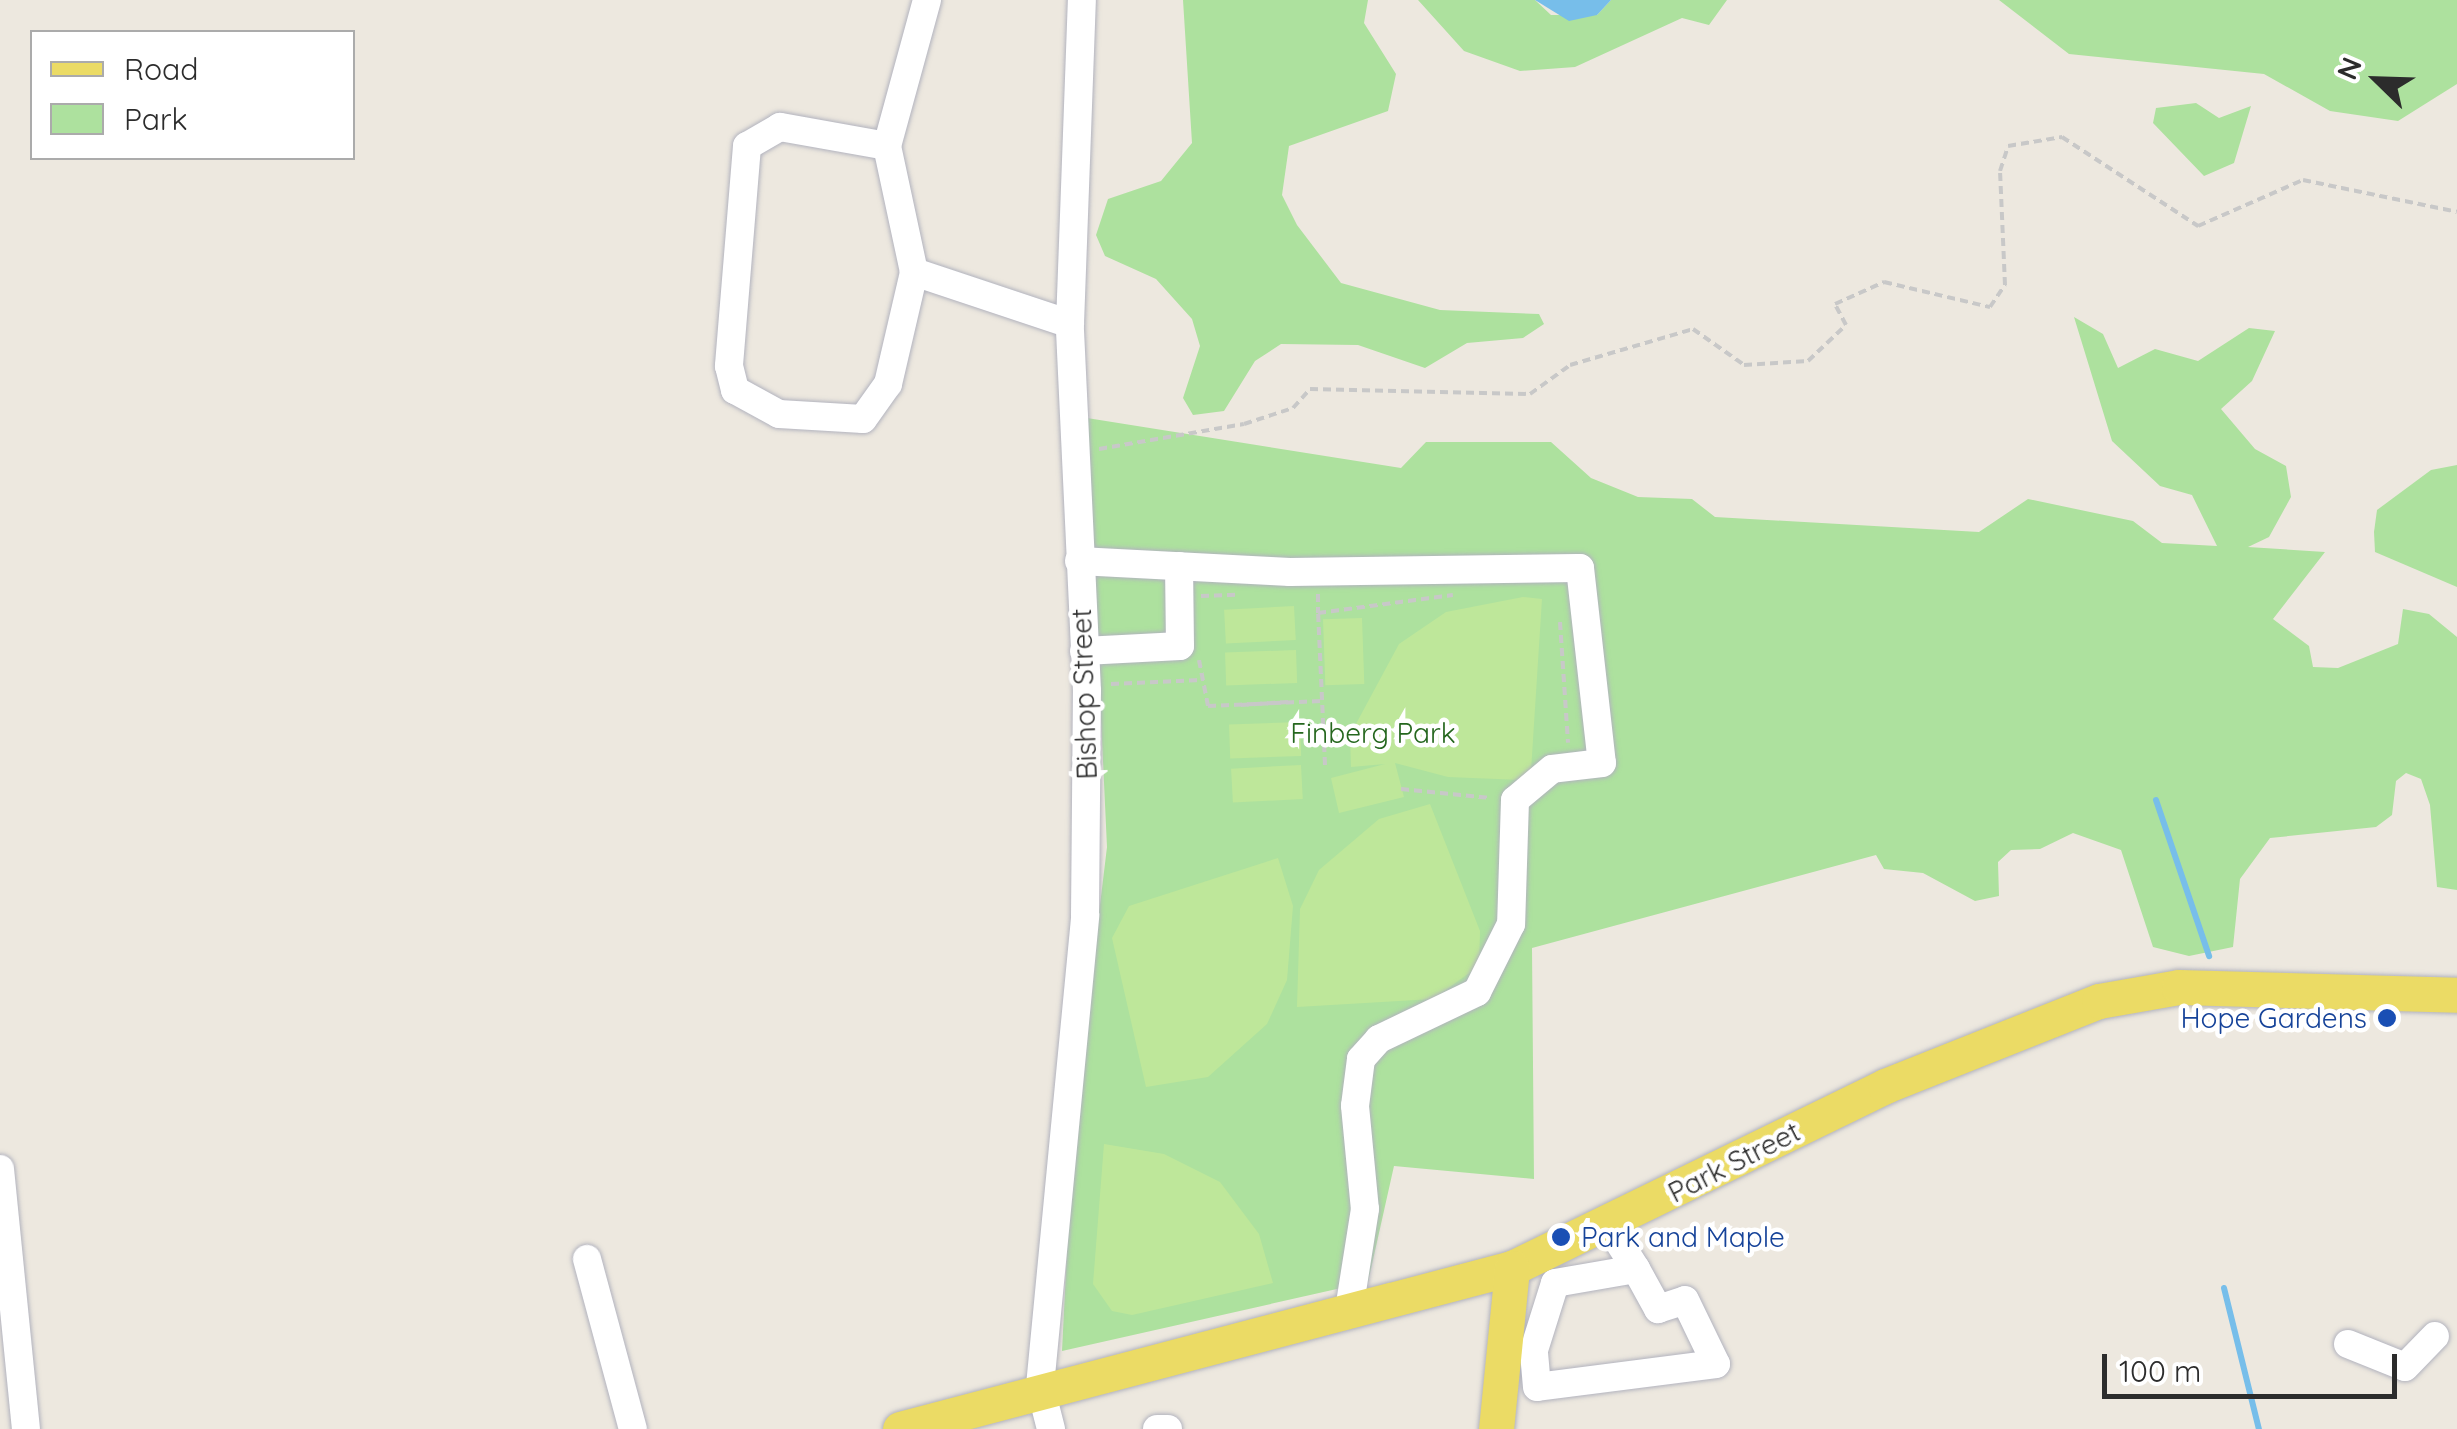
<!DOCTYPE html>
<html>
<head>
<meta charset="utf-8">
<style>
	body { margin:0 }
	#map { position:relative; width:2457px; height:1429px; overflow:hidden; background:#ede8df; font-family:Quicksand,sans-serif }
	div>[style] { position:absolute }
	.green>* { inset:0; background:#ade19e }
	.pitch>* { inset:0; background:#bee79a; transform-origin:0 0 }
	.water>* { inset:0; background:#77beea }
	.stream>* { height:6px; margin:-3px; padding:0 3px; transform-origin:3px; border-radius:3px; background:#77beea }
	.path>* { height:4px; margin-top:-2px; transform-origin:0; background:repeating-linear-gradient(90deg,#c8c8c8 0 8px,transparent 0 13px) }
	.roads { filter:drop-shadow(0 0 2px #b2b3be) drop-shadow(0 0 2px #b2b3be) }
	.minor>* { height:28px; margin:-14px; padding:0 14px; transform-origin:14px; border-radius:14px; background:#fff }
	.major>* { height:35px; margin:-17.5px; padding:0 17.5px; transform-origin:17.5px; border-radius:17.5px; background:#ebdb65 }
	.dots>* { width:28px; height:28px; translate:-50% -50%; box-sizing:border-box; border:5px solid #fff; border-radius:50% }
	span { translate:-50% -50%; white-space:nowrap; text-align:center; line-height:1.15; -webkit-text-stroke:9px #fff; paint-order:stroke }
	.street-label { font-size:28px; color:#2c2c2c }
	.park-label { font-size:28px; color:#25671e }
	.transit-label { font-size:28px; color:#164399 }
	.right { translate:-100% -50%; text-align:right }
	.left { translate:0 -50%; text-align:left }
	.legend { position:absolute; left:30px; top:30px; width:325px; height:130px; box-sizing:border-box; background:#fff; border:2px solid #ababab; margin:0; padding:12px 18px; list-style:none; font-size:30px; color:#2c2c2c }
	.legend li { display:flex; align-items:center; gap:20px; height:50px }
	.legend b { width:50px; border:2px solid #ababab }
	.north { position:absolute; left:2327px; top:30px; width:100px; height:100px; -webkit-text-stroke:8px #fff; paint-order:stroke; rotate:293deg; font-size:28px; font-weight:700; line-height:40px; text-align:center; color:#2c2c2c }
	.north::after { content:''; display:block; margin:auto; width:35px; height:45px; background:#2c2c2c; clip-path:polygon(50% 0,100% 100%,50% 72%,0 100%) }
	.scale { position:absolute; left:2102px; top:1354px; width:295px; height:45px; box-sizing:border-box; border:5px solid #2c2c2c; border-top:0; padding-left:12px; font-size:30px; line-height:35px; white-space:nowrap; color:#2c2c2c; -webkit-text-stroke:8px #fff; paint-order:stroke }
</style>
</head>
<body>
<div id="map">
	<div class="green">
		<div style="clip-path:polygon(1183px 0,1368px 0,1364px 23px,1396px 74px,1388px 111px,1289px 146px,1282px 195px,1297px 225px,1341px 283px,1440px 310px,1539px 314px,1544px 324px,1523px 338px,1467px 343px,1425px 368px,1358px 345px,1281px 344px,1255px 361px,1224px 411px,1193px 415px,1183px 398px,1200px 346px,1192px 319px,1156px 279px,1105px 256px,1096px 235px,1108px 199px,1161px 181px,1192px 143px)"></div>
		<div style="clip-path:polygon(1418px 0,1535px 0,1551px 15px,1597px 15px,1611px 0,1727px 0,1709px 25px,1682px 18px,1575px 67px,1520px 71px,1464px 51px)"></div>
		<div style="clip-path:polygon(1999px 0,2457px 0,2457px 84px,2398px 121px,2330px 111px,2264px 74px,2069px 54px)"></div>
		<div style="clip-path:polygon(2196px 103px,2219px 118px,2251px 106px,2234px 163px,2204px 176px,2153px 123px,2156px 108px)"></div>
		<div style="clip-path:polygon(2074px 317px,2103px 334px,2118px 368px,2155px 349px,2198px 361px,2249px 328px,2275px 331px,2252px 381px,2221px 409px,2255px 449px,2286px 466px,2291px 497px,2269px 537px,2248px 547px,2325px 552px,2273px 619px,2309px 646px,2313px 667px,2338px 668px,2398px 644px,2403px 609px,2429px 614px,2457px 637px,2457px 890px,2437px 887px,2430px 805px,2421px 779px,2406px 773px,2396px 781px,2392px 815px,2376px 827px,2270px 838px,2240px 879px,2233px 947px,2189px 956px,2153px 947px,2121px 850px,2073px 833px,2040px 849px,2011px 850px,1998px 862px,1999px 896px,1975px 901px,1923px 873px,1884px 869px,1876px 855px,1532px 948px,1534px 1179px,1394px 1166px,1368px 1282px,1062px 1351px,1073px 1128px,1107px 847px,1087px 418px,1401px 468px,1426px 442px,1551px 442px,1591px 478px,1638px 497px,1692px 499px,1715px 517px,1979px 532px,2028px 499px,2133px 521px,2162px 543px,2217px 546px,2192px 495px,2160px 486px,2112px 441px)"></div>
		<div style="clip-path:polygon(2457px 465px,2457px 587px,2375px 552px,2374px 532px,2377px 510px,2431px 470px)"></div>
	</div>
	<div class="pitch">
		<div style="clip-path:polygon(1523px 597px,1542px 599px,1531px 771px,1522px 780px,1448px 777px,1395px 763px,1404px 797px,1339px 813px,1331px 778px,1385px 764px,1351px 767px,1350px 735px,1399px 644px,1446px 612px)"></div>
		<div style="left:1294px;top:606px;width:34px;height:70px;rotate:87deg"></div>
		<div style="left:1362px;top:618px;width:66px;height:39px;rotate:88deg"></div>
		<div style="left:1296px;top:650px;width:33px;height:71px;rotate:88deg"></div>
		<div style="left:1300px;top:722px;width:34px;height:71px;rotate:88deg"></div>
		<div style="left:1301px;top:765px;width:34px;height:70px;rotate:87deg"></div>
		<div style="clip-path:polygon(1430px 804px,1480px 931px,1479px 966px,1433px 999px,1297px 1007px,1300px 909px,1319px 870px,1379px 819px)"></div>
		<div style="clip-path:polygon(1278px 858px,1293px 906px,1287px 980px,1267px 1024px,1208px 1077px,1146px 1087px,1112px 938px,1129px 906px)"></div>
		<div style="clip-path:polygon(1104px 1144px,1164px 1154px,1220px 1182px,1259px 1234px,1273px 1283px,1132px 1315px,1112px 1311px,1093px 1284px)"></div>
	</div>
	<div class="water">
		<div style="clip-path:polygon(1535px 0,1611px 0,1597px 15px,1569px 21px)"></div>
	</div>
	<div class="stream">
		<div style="left:2156px;top:800px;width:165px;rotate:71.2deg"></div>
		<div style="left:2224px;top:1288px;width:145px;rotate:76.1deg"></div>
	</div>
	<div class="path">
		<div style="left:1099px;top:449px;width:147px;rotate:-9.8deg"></div>
		<div style="left:1244px;top:424px;width:52px;rotate:-18.1deg"></div>
		<div style="left:1293px;top:408px;width:25px;rotate:-48deg"></div>
		<div style="left:1310px;top:389px;width:220px;rotate:1.3deg"></div>
		<div style="left:1530px;top:394px;width:49px;rotate:-35.9deg"></div>
		<div style="left:1570px;top:365px;width:128px;rotate:-16.3deg"></div>
		<div style="left:1693px;top:329px;width:62px;rotate:35.2deg"></div>
		<div style="left:1744px;top:365px;width:64px;rotate:-3.6deg"></div>
		<div style="left:1808px;top:361px;width:52px;rotate:-43.5deg"></div>
		<div style="left:1846px;top:325px;width:24px;rotate:-118deg"></div>
		<div style="left:1835px;top:304px;width:54px;rotate:-24.2deg"></div>
		<div style="left:1884px;top:282px;width:109px;rotate:13.3deg"></div>
		<div style="left:1990px;top:307px;width:27px;rotate:-56deg"></div>
		<div style="left:2005px;top:285px;width:114px;rotate:-92.5deg"></div>
		<div style="left:2000px;top:171px;width:26px;rotate:-72deg"></div>
		<div style="left:2008px;top:146px;width:55px;rotate:-9.5deg"></div>
		<div style="left:2062px;top:137px;width:163px;rotate:33.2deg"></div>
		<div style="left:2198px;top:226px;width:115px;rotate:-23.7deg"></div>
		<div style="left:2303px;top:180px;width:157px;rotate:11.7deg"></div>
		<div style="left:1318px;top:594px;width:19px;rotate:90deg"></div>
		<div style="left:1201px;top:596px;width:36px;rotate:-2deg"></div>
		<div style="left:1560px;top:622px;width:121px;rotate:86.2deg"></div>
		<div style="left:1199px;top:660px;width:47px;rotate:78.9deg"></div>
		<div style="left:1208px;top:706px;width:114px;rotate:-2.5deg"></div>
		<div style="left:1111px;top:684px;width:90px;rotate:-2.5deg"></div>
		<div style="left:1241px;top:705px;width:47px;rotate:-3.7deg"></div>
		<div style="left:1325px;top:765px;width:152px;rotate:-92.6deg"></div>
		<div style="left:1318px;top:613px;width:136px;rotate:-7.6deg"></div>
		<div style="left:1401px;top:789px;width:90px;rotate:5.7deg"></div>
	</div>
	<div class="roads">
		<div class="minor">
			<div style="left:927px;top:0;width:151px;rotate:105.3deg"></div>
			<div style="left:887px;top:146px;width:129px;rotate:77.9deg"></div>
			<div style="left:914px;top:272px;width:164px;rotate:18.4deg"></div>
			<div style="left:887px;top:146px;width:109px;rotate:-169.9deg"></div>
			<div style="left:780px;top:127px;width:38px;rotate:150deg"></div>
			<div style="left:747px;top:146px;width:221px;rotate:94.7deg"></div>
			<div style="left:729px;top:366px;width:25px;rotate:76deg"></div>
			<div style="left:735px;top:390px;width:50px;rotate:28.6deg"></div>
			<div style="left:779px;top:414px;width:84px;rotate:3.4deg"></div>
			<div style="left:863px;top:419px;width:43px;rotate:-54.5deg"></div>
			<div style="left:888px;top:384px;width:115px;rotate:-76.9deg"></div>
			<div style="left:1079px;top:561px;width:211px;rotate:3deg"></div>
			<div style="left:1290px;top:572px;width:290px;rotate:-0.8deg"></div>
			<div style="left:1580px;top:568px;width:196px;rotate:83.6deg"></div>
			<div style="left:1602px;top:763px;width:50px;rotate:173.2deg"></div>
			<div style="left:1552px;top:769px;width:48px;rotate:140deg"></div>
			<div style="left:1515px;top:800px;width:124px;rotate:91.8deg"></div>
			<div style="left:1511px;top:924px;width:76px;rotate:116.6deg"></div>
			<div style="left:1477px;top:992px;width:109px;rotate:154.4deg"></div>
			<div style="left:1379px;top:1039px;width:27px;rotate:132deg"></div>
			<div style="left:1361px;top:1059px;width:47px;rotate:97.3deg"></div>
			<div style="left:1355px;top:1106px;width:103px;rotate:84.5deg"></div>
			<div style="left:1365px;top:1209px;width:102px;rotate:99deg"></div>
			<div style="left:1084px;top:651px;width:96px;rotate:-3deg"></div>
			<div style="left:1180px;top:646px;width:80px;rotate:-90.7deg"></div>
			<div style="left:0;top:1169px;width:261px;rotate:84.3deg"></div>
			<div style="left:1608px;top:1225px;width:52px;rotate:57.5deg"></div>
			<div style="left:1636px;top:1269px;width:46px;rotate:61.2deg"></div>
			<div style="left:1658px;top:1309px;width:28px;rotate:-18deg"></div>
			<div style="left:1685px;top:1300px;width:71px;rotate:64.2deg"></div>
			<div style="left:1716px;top:1364px;width:180px;rotate:172.7deg"></div>
			<div style="left:1537px;top:1387px;width:37px;rotate:-95deg"></div>
			<div style="left:1534px;top:1350px;width:70px;rotate:-72.6deg"></div>
			<div style="left:1555px;top:1283px;width:82px;rotate:-9.8deg"></div>
			<div style="left:587px;top:1259px;width:176px;rotate:74.9deg"></div>
			<div style="left:2348px;top:1344px;width:61px;rotate:22deg"></div>
			<div style="left:2405px;top:1367px;width:43px;rotate:-45.9deg"></div>
			<div style="left:1051px;top:1429px;width:44px;rotate:-104.3deg"></div>
			<div style="left:1040px;top:1386px;width:473px;rotate:-84.5deg"></div>
			<div style="left:1085px;top:915px;width:224px;rotate:-89.5deg"></div>
			<div style="left:1087px;top:691px;width:367px;rotate:-92.7deg"></div>
			<div style="left:1070px;top:324px;width:324px;rotate:-87.9deg"></div>
			<div style="left:1157px;top:1429px;width:11px"></div>
		</div>
		<div class="major">
			<div style="left:900px;top:1429px;width:633px;rotate:-14.74deg"></div>
			<div style="left:1512px;top:1268px;width:415px;rotate:-26deg"></div>
			<div style="left:1885px;top:1086px;width:230px;rotate:-21.7deg"></div>
			<div style="left:2099px;top:1001px;width:81px;rotate:-9.9deg"></div>
			<div style="left:2179px;top:987px;width:278px;rotate:1.6deg"></div>
			<div style="left:1496px;top:1429px;width:162px;rotate:-84.3deg"></div>
		</div>
	</div>
	<div class="dots">
		<div style="left:2387px;top:1018px;background:#1a4fb4"></div>
		<div style="left:1561px;top:1237px;background:#1a4fb4"></div>
	</div>
	<div class="street-label">
		<span style="left:1084px;top:694px;rotate:-92deg">Bishop Street</span>
		<span style="left:1734px;top:1162px;rotate:-27deg">Park Street</span>
	</div>
	<div class="park-label">
		<span style="left:1373px;top:733px">Finberg Park</span>
	</div>
	<div class="transit-label">
		<span class="right" style="left:2367px;top:1018px">Hope Gardens</span>
		<span class="left" style="left:1581px;top:1237px">Park and Maple</span>
	</div>
	<ul class="legend">
	<li><b style="height:12px;background:#ebdb65"></b>Road</li>
	<li><b style="height:28px;background:#ade19e"></b>Park</li>
	</ul>
	<div class="north">N</div>
	<div class="scale">100 m</div>
</div>
</body>
</html>
